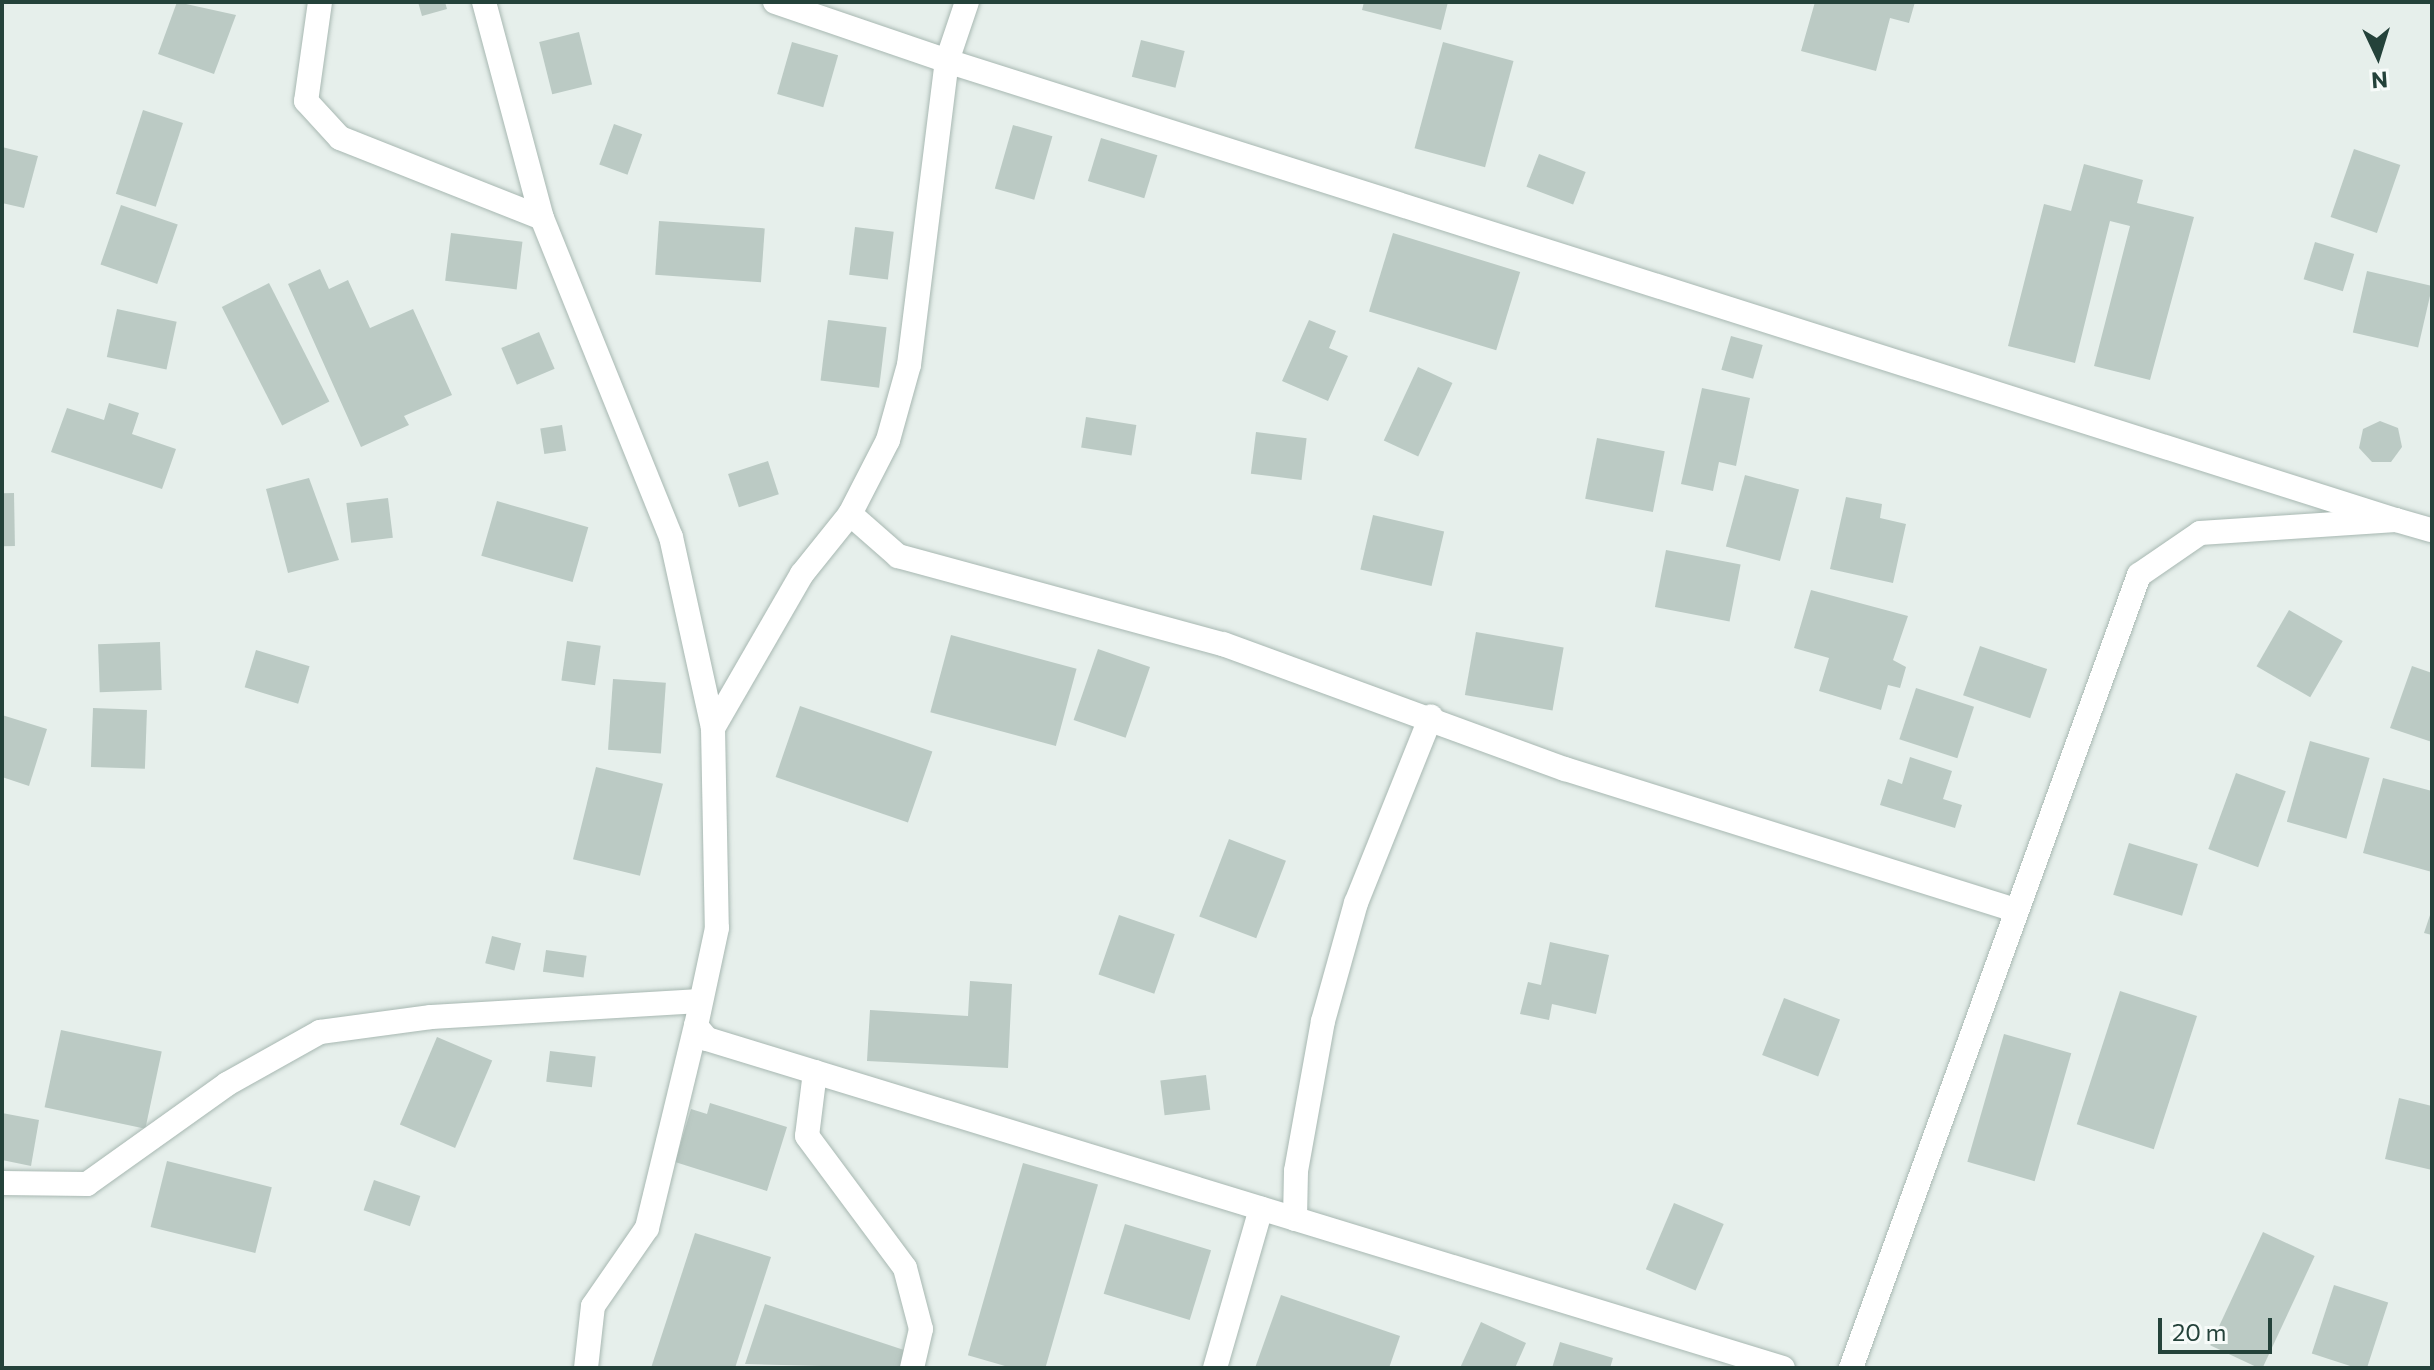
<!DOCTYPE html>
<html>
<head>
<meta charset="utf-8">
<style>
	body { margin:0 }
	#map { position:relative; width:2434px; height:1370px; overflow:hidden; background:#e6efeb; font-family:Commissioner,sans-serif }
	div>[style] { position:absolute }
	.building>* { inset:0; background:#bbcac4; transform-origin:0 0 }
	.roads { filter:drop-shadow(0 0 2px #a8b8b2) drop-shadow(0 0 2px #a8b8b2) }
	.street>* { height:24px; margin:-12px; padding:0 12px; transform-origin:12px; border-radius:12px; background:#fff }
	span { translate:-50% -50%; white-space:nowrap; text-align:center; line-height:1.15; -webkit-text-stroke:6px #f7fbf9; paint-order:stroke }
	.frame { position:absolute; inset:0; border:4px solid #24423a; pointer-events:none }
	.north { position:absolute; left:2338px; top:16px; width:80px; height:80px; -webkit-text-stroke:6px #f7fbf9; paint-order:stroke; rotate:176deg; font-size:22px; font-weight:700; line-height:32px; text-align:center; color:#24423a }
	.north::after { content:''; display:block; margin:auto; width:28px; height:36px; background:#24423a; clip-path:polygon(50% 0,100% 100%,50% 72%,0 100%) }
	.scale { position:absolute; left:2158px; top:1318px; width:114px; height:36px; box-sizing:border-box; border:4px solid #24423a; border-top:0; padding-left:10px; font-size:24px; line-height:28px; white-space:nowrap; color:#24423a; -webkit-text-stroke:6px #f7fbf9; paint-order:stroke }
</style>
</head>
<body>
<div id="map">
	<div class="building">
		<div style="clip-path:polygon(177px 2px,236px 15px,214px 74px,158px 54px)"></div>
		<div style="clip-path:polygon(418px 2px,445px 2px,447px 9px,422px 16px)"></div>
		<div style="clip-path:polygon(1364px 2px,1448px 2px,1441px 30px,1362px 10px)"></div>
		<div style="clip-path:polygon(1815px 2px,1915px 2px,1909px 23px,1890px 18px,1876px 71px,1801px 51px)"></div>
		<div style="left:579px;top:32px;width:54px;height:41px;rotate:76deg"></div>
		<div style="left:1141px;top:40px;width:45px;height:38px;rotate:14deg"></div>
		<div style="left:792px;top:42px;width:48px;height:54px;rotate:16deg"></div>
		<div style="left:1443px;top:42px;width:73px;height:110px;rotate:15deg"></div>
		<div style="left:143px;top:110px;width:42px;height:88px;rotate:18deg"></div>
		<div style="left:614px;top:124px;width:30px;height:43px;rotate:20deg"></div>
		<div style="left:1013px;top:125px;width:41px;height:66px;rotate:16deg"></div>
		<div style="left:1101px;top:138px;width:59px;height:45px;rotate:17deg"></div>
		<div style="clip-path:polygon(2px 147px,38px 156px,24px 208px,2px 203px)"></div>
		<div style="left:2354px;top:149px;width:49px;height:72px;rotate:19deg"></div>
		<div style="left:1539px;top:154px;width:50px;height:35px;rotate:21deg"></div>
		<div style="clip-path:polygon(2084px 164px,2143px 180px,2137px 203px,2194px 217px,2150px 380px,2094px 366px,2130px 226px,2110px 221px,2075px 363px,2008px 346px,2044px 204px,2071px 211px)"></div>
		<div style="left:121px;top:205px;width:60px;height:63px;rotate:19deg"></div>
		<div style="left:659px;top:221px;width:106px;height:54px;rotate:4deg"></div>
		<div style="left:855px;top:227px;width:39px;height:48px;rotate:7deg"></div>
		<div style="left:451px;top:233px;width:72px;height:48px;rotate:7deg"></div>
		<div style="left:1393px;top:233px;width:133px;height:82px;rotate:17deg"></div>
		<div style="left:2315px;top:242px;width:41px;height:39px;rotate:17deg"></div>
		<div style="clip-path:polygon(320px 269px,329px 289px,348px 280px,370px 328px,413px 309px,452px 395px,404px 416px,409px 425px,361px 447px,288px 284px)"></div>
		<div style="left:2367px;top:271px;width:67px;height:63px;rotate:13deg"></div>
		<div style="left:269px;top:283px;width:133px;height:53px;rotate:63deg"></div>
		<div style="left:117px;top:309px;width:61px;height:49px;rotate:12deg"></div>
		<div style="left:828px;top:320px;width:59px;height:61px;rotate:7deg"></div>
		<div style="clip-path:polygon(1309px 320px,1336px 331px,1329px 348px,1348px 356px,1328px 401px,1282px 381px)"></div>
		<div style="left:539px;top:332px;width:40px;height:41px;rotate:67deg"></div>
		<div style="left:1731px;top:336px;width:33px;height:35px;rotate:16deg"></div>
		<div style="left:1418px;top:367px;width:38px;height:81px;rotate:25deg"></div>
		<div style="clip-path:polygon(1702px 388px,1750px 398px,1736px 466px,1719px 462px,1713px 491px,1681px 484px)"></div>
		<div style="clip-path:polygon(109px 403px,139px 413px,132px 434px,176px 449px,162px 489px,51px 452px,67px 408px,104px 420px)"></div>
		<div style="left:1086px;top:417px;width:51px;height:31px;rotate:9deg"></div>
		<div style="clip-path:polygon(2380px 421px,2398px 428px,2402px 447px,2391px 462px,2372px 462px,2359px 448px,2363px 429px)"></div>
		<div style="left:562px;top:425px;width:26px;height:22px;rotate:81deg"></div>
		<div style="left:1256px;top:432px;width:51px;height:42px;rotate:7deg"></div>
		<div style="left:1597px;top:438px;width:69px;height:62px;rotate:11deg"></div>
		<div style="left:768px;top:461px;width:35px;height:42px;rotate:72deg"></div>
		<div style="left:1745px;top:475px;width:56px;height:74px;rotate:15deg"></div>
		<div style="clip-path:polygon(309px 478px,339px 560px,288px 573px,266px 489px)"></div>
		<div style="left:14px;top:493px;width:53px;height:12px;rotate:89deg"></div>
		<div style="clip-path:polygon(1846px 497px,1882px 504px,1880px 518px,1906px 524px,1893px 583px,1830px 569px)"></div>
		<div style="left:388px;top:498px;width:40px;height:42px;rotate:83deg"></div>
		<div style="left:497px;top:501px;width:95px;height:57px;rotate:16deg"></div>
		<div style="left:1373px;top:515px;width:73px;height:56px;rotate:13deg"></div>
		<div style="left:1666px;top:550px;width:76px;height:58px;rotate:11deg"></div>
		<div style="clip-path:polygon(1811px 590px,1908px 616px,1893px 660px,1906px 667px,1900px 688px,1888px 685px,1881px 710px,1819px 691px,1829px 658px,1794px 648px)"></div>
		<div style="left:2289px;top:610px;width:62px;height:65px;rotate:30deg"></div>
		<div style="left:1476px;top:632px;width:89px;height:64px;rotate:10deg"></div>
		<div style="left:951px;top:635px;width:130px;height:80px;rotate:15deg"></div>
		<div style="left:567px;top:641px;width:34px;height:40px;rotate:8deg"></div>
		<div style="left:160px;top:642px;width:48px;height:62px;rotate:88deg"></div>
		<div style="left:1980px;top:646px;width:71px;height:52px;rotate:19deg"></div>
		<div style="left:1098px;top:649px;width:55px;height:75px;rotate:19deg"></div>
		<div style="left:256px;top:650px;width:56px;height:39px;rotate:17deg"></div>
		<div style="clip-path:polygon(2412px 666px,2432px 673px,2432px 742px,2390px 728px)"></div>
		<div style="left:613px;top:679px;width:53px;height:71px;rotate:4deg"></div>
		<div style="left:1916px;top:688px;width:61px;height:54px;rotate:18deg"></div>
		<div style="left:800px;top:706px;width:140px;height:75px;rotate:19deg"></div>
		<div style="left:93px;top:708px;width:54px;height:59px;rotate:2deg"></div>
		<div style="clip-path:polygon(2px 715px,47px 729px,29px 786px,2px 777px)"></div>
		<div style="left:2310px;top:741px;width:62px;height:84px;rotate:16deg"></div>
		<div style="clip-path:polygon(1910px 757px,1952px 771px,1943px 799px,1962px 805px,1955px 828px,1880px 805px,1888px 779px,1902px 784px)"></div>
		<div style="left:596px;top:767px;width:69px;height:95px;rotate:14deg"></div>
		<div style="left:2236px;top:773px;width:53px;height:81px;rotate:20deg"></div>
		<div style="clip-path:polygon(2383px 778px,2432px 791px,2432px 872px,2363px 853px)"></div>
		<div style="left:1229px;top:839px;width:61px;height:83px;rotate:21deg"></div>
		<div style="left:2129px;top:843px;width:72px;height:54px;rotate:17deg"></div>
		<div style="clip-path:polygon(2432px 909px,2432px 935px,2424px 933px)"></div>
		<div style="left:1119px;top:915px;width:59px;height:63px;rotate:19deg"></div>
		<div style="left:492px;top:936px;width:30px;height:28px;rotate:14deg"></div>
		<div style="clip-path:polygon(1550px 942px,1609px 955px,1596px 1014px,1552px 1004px,1549px 1020px,1520px 1014px,1528px 982px,1541px 985px)"></div>
		<div style="left:546px;top:950px;width:41px;height:22px;rotate:8deg"></div>
		<div style="clip-path:polygon(970px 981px,1012px 984px,1008px 1068px,867px 1061px,870px 1010px,968px 1016px)"></div>
		<div style="left:2120px;top:991px;width:81px;height:140px;rotate:18deg"></div>
		<div style="left:1784px;top:998px;width:60px;height:61px;rotate:21deg"></div>
		<div style="left:61px;top:1030px;width:103px;height:79px;rotate:12deg"></div>
		<div style="left:2004px;top:1034px;width:70px;height:133px;rotate:16deg"></div>
		<div style="left:437px;top:1037px;width:60px;height:95px;rotate:23deg"></div>
		<div style="left:550px;top:1051px;width:46px;height:31px;rotate:7deg"></div>
		<div style="left:1206px;top:1075px;width:35px;height:46px;rotate:83deg"></div>
		<div style="clip-path:polygon(2399px 1098px,2432px 1106px,2432px 1170px,2385px 1159px)"></div>
		<div style="clip-path:polygon(710px 1103px,787px 1127px,767px 1191px,675px 1162px,691px 1109px,707px 1114px)"></div>
		<div style="clip-path:polygon(2px 1113px,39px 1120px,31px 1166px,2px 1160px)"></div>
		<div style="left:167px;top:1161px;width:108px;height:68px;rotate:14deg"></div>
		<div style="left:1023px;top:1163px;width:78px;height:200px;rotate:16deg"></div>
		<div style="left:374px;top:1180px;width:49px;height:32px;rotate:19deg"></div>
		<div style="left:1674px;top:1203px;width:54px;height:72px;rotate:23deg"></div>
		<div style="left:1125px;top:1224px;width:90px;height:73px;rotate:17deg"></div>
		<div style="left:2263px;top:1232px;width:57px;height:125px;rotate:25deg"></div>
		<div style="clip-path:polygon(695px 1233px,771px 1257px,735px 1368px,651px 1368px)"></div>
		<div style="left:2334px;top:1285px;width:57px;height:72px;rotate:18deg"></div>
		<div style="clip-path:polygon(1281px 1295px,1400px 1336px,1389px 1368px,1255px 1368px)"></div>
		<div style="clip-path:polygon(765px 1304px,907px 1351px,901px 1368px,745px 1364px)"></div>
		<div style="clip-path:polygon(1481px 1322px,1526px 1343px,1515px 1368px,1460px 1368px)"></div>
		<div style="clip-path:polygon(1560px 1342px,1613px 1358px,1610px 1368px,1552px 1368px)"></div>
	</div>
	<div class="roads">
		<div class="street">
			<div style="left:320px;top:2px;width:100px;rotate:98deg"></div>
			<div style="left:306px;top:101px;width:50px;rotate:47.4deg"></div>
			<div style="left:340px;top:138px;width:217px;rotate:21.6deg"></div>
			<div style="left:484px;top:2px;width:224px;rotate:75deg"></div>
			<div style="left:542px;top:218px;width:344px;rotate:68deg"></div>
			<div style="left:671px;top:537px;width:196px;rotate:77.6deg"></div>
			<div style="left:713px;top:728px;width:200px;rotate:88.9deg"></div>
			<div style="left:717px;top:928px;width:100px;rotate:102.1deg"></div>
			<div style="left:696px;top:1026px;width:17px;rotate:50deg"></div>
			<div style="left:707px;top:1039px;width:1125px;rotate:17deg"></div>
			<div style="left:775px;top:2px;width:182px;rotate:18.9deg"></div>
			<div style="left:947px;top:61px;width:62px;rotate:-71.3deg"></div>
			<div style="left:850px;top:514px;width:64px;rotate:41.2deg"></div>
			<div style="left:898px;top:556px;width:337px;rotate:15.2deg"></div>
			<div style="left:1223px;top:644px;width:364px;rotate:20.1deg"></div>
			<div style="left:1565px;top:769px;width:473px;rotate:17.4deg"></div>
			<div style="left:713px;top:728px;width:178px;rotate:-60deg"></div>
			<div style="left:802px;top:574px;width:77px;rotate:-51.3deg"></div>
			<div style="left:850px;top:514px;width:83px;rotate:-62.8deg"></div>
			<div style="left:888px;top:440px;width:78px;rotate:-74.4deg"></div>
			<div style="left:909px;top:365px;width:306px;rotate:-82.9deg"></div>
			<div style="left:947px;top:61px;width:1520px;rotate:17.58deg"></div>
			<div style="left:815px;top:1072px;width:64px;rotate:97.1deg"></div>
			<div style="left:807px;top:1136px;width:164px;rotate:53.4deg"></div>
			<div style="left:905px;top:1268px;width:63px;rotate:75.3deg"></div>
			<div style="left:921px;top:1329px;width:40px;rotate:103deg"></div>
			<div style="left:2px;top:1183px;width:85px;rotate:0.7deg"></div>
			<div style="left:87px;top:1184px;width:172px;rotate:-35.5deg"></div>
			<div style="left:227px;top:1084px;width:107px;rotate:-29.2deg"></div>
			<div style="left:320px;top:1032px;width:112px;rotate:-7.7deg"></div>
			<div style="left:431px;top:1017px;width:266px;rotate:-3.4deg"></div>
			<div style="left:1295px;top:1219px;width:48px;rotate:-88.8deg"></div>
			<div style="left:1296px;top:1171px;width:152px;rotate:-79.8deg"></div>
			<div style="left:1323px;top:1021px;width:123px;rotate:-74.4deg"></div>
			<div style="left:1356px;top:903px;width:201px;rotate:-68.1deg"></div>
			<div style="left:586px;top:1368px;width:62px;rotate:-83.6deg"></div>
			<div style="left:593px;top:1306px;width:95px;rotate:-55.3deg"></div>
			<div style="left:647px;top:1228px;width:208px;rotate:-76.4deg"></div>
			<div style="left:1215px;top:1368px;width:166px;rotate:-73.9deg"></div>
			<div style="left:1851px;top:1368px;width:844px;rotate:-70.04deg"></div>
			<div style="left:2139px;top:575px;width:74px;rotate:-34.5deg"></div>
			<div style="left:2200px;top:533px;width:196px;rotate:-3.8deg"></div>
			<div style="left:2396px;top:520px;width:37px;rotate:16deg"></div>
		</div>
	</div>
	<div class="frame"></div>
	<div class="north">N</div>
	<div class="scale">20 m</div>
</div>
</body>
</html>
